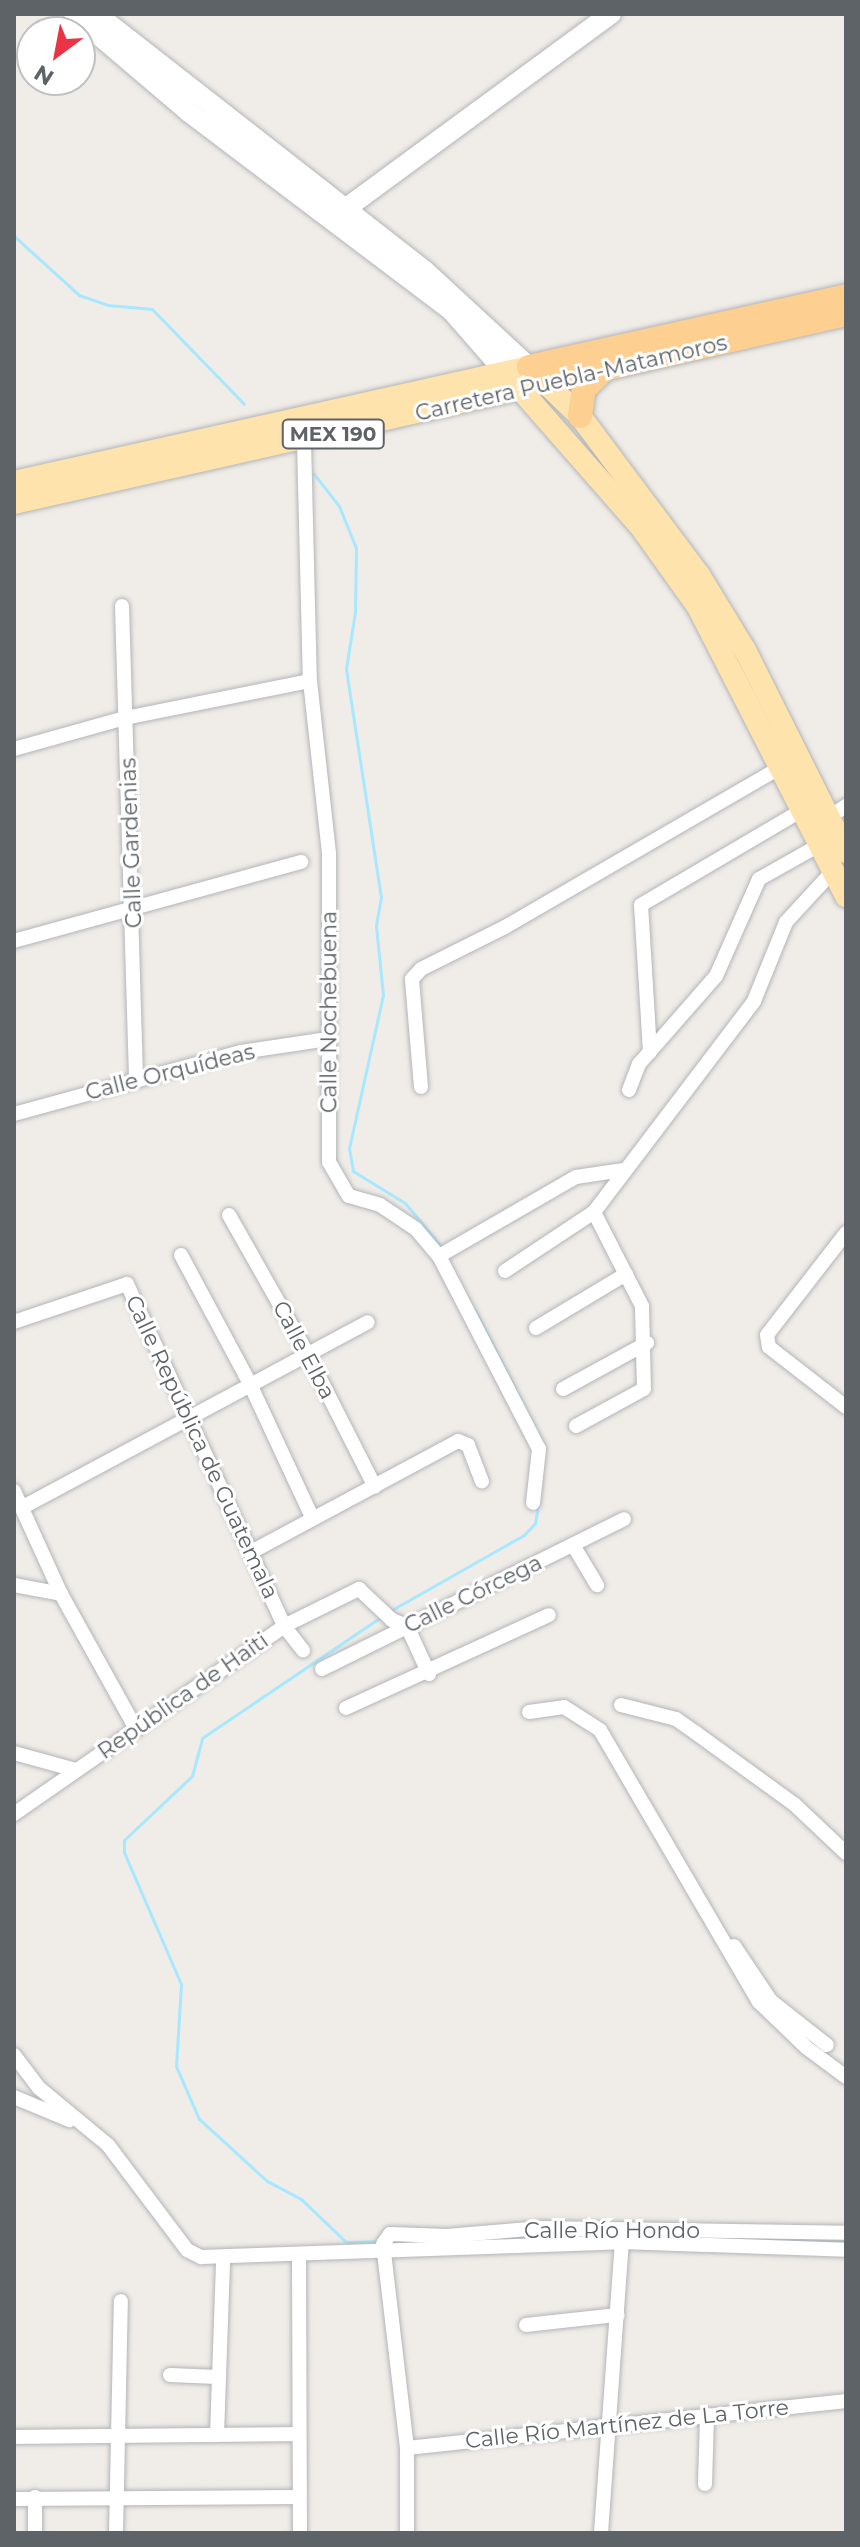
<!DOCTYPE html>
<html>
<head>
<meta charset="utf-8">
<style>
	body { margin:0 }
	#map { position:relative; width:860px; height:2547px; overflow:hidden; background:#f0ece7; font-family:Montserrat,sans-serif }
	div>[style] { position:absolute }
	.stream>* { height:3px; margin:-1.5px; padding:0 1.5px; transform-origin:1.5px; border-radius:1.5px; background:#a8e8ff }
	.roads { filter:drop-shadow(0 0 2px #b2b5b9) drop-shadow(0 0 2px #b2b5b9) }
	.street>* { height:14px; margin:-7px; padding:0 7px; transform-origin:7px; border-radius:7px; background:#fff }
	.secondary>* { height:20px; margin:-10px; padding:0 10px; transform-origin:10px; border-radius:10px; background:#fff }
	.primary>* { height:22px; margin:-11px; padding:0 11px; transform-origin:11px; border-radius:11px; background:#ffe3ad }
	.highway>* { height:24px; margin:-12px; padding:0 12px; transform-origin:12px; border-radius:12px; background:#fdcf91 }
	span { translate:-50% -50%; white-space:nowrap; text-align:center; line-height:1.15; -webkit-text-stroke:6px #fff; paint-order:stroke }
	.shield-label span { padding:2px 6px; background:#fff; border:2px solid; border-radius:6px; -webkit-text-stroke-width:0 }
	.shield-label { font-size:20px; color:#5e6367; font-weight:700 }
	.street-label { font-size:22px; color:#5e6367 }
	.frame { position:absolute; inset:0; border:16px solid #5e6367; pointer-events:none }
	.north { position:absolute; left:16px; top:16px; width:80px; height:80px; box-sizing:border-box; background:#fff; border:2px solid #bfc1c2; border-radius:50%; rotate:212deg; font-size:22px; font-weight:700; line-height:32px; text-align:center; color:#5e6367 }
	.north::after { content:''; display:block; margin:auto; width:28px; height:36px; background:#ea3344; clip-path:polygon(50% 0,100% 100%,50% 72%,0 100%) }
</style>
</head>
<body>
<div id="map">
	<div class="stream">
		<div style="left:14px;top:236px;width:88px;rotate:42.2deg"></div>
		<div style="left:79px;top:295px;width:31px;rotate:19deg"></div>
		<div style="left:108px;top:305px;width:44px;rotate:5.2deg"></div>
		<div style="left:152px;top:309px;width:132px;rotate:45.9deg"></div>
		<div style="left:314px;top:474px;width:41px;rotate:52deg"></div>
		<div style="left:339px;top:506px;width:45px;rotate:68deg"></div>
		<div style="left:356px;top:548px;width:64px;rotate:90.9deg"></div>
		<div style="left:355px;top:612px;width:58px;rotate:99deg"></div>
		<div style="left:346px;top:669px;width:231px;rotate:81.3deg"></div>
		<div style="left:381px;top:897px;width:29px;rotate:100deg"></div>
		<div style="left:376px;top:926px;width:69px;rotate:84.2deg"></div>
		<div style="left:383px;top:995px;width:157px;rotate:102.5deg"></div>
		<div style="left:349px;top:1148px;width:23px;rotate:80deg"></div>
		<div style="left:353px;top:1171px;width:61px;rotate:31.6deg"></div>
		<div style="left:405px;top:1203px;width:53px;rotate:50.3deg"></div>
		<div style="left:475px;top:1310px;width:148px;rotate:63.1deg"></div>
		<div style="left:390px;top:1611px;width:154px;rotate:-29.6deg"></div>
		<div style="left:524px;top:1535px;width:16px;rotate:-47deg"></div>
		<div style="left:535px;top:1523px;width:22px;rotate:-80deg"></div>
		<div style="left:500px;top:2238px;width:88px;rotate:-1.3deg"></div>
		<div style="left:708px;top:2238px;width:138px;rotate:1.7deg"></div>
		<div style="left:380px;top:2241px;width:34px;rotate:178deg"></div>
		<div style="left:346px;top:2242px;width:62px;rotate:-136.3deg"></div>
		<div style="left:301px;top:2199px;width:38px;rotate:-152deg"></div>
		<div style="left:267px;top:2181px;width:92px;rotate:-137.6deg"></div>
		<div style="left:199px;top:2119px;width:58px;rotate:-113.5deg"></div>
		<div style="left:176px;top:2066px;width:82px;rotate:-86.5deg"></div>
		<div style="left:181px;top:1984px;width:144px;rotate:-113.4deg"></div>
		<div style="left:124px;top:1852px;width:12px;rotate:-90deg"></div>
		<div style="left:124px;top:1840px;width:93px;rotate:-43.3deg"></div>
		<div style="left:192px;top:1776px;width:39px;rotate:-75deg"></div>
		<div style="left:202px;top:1738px;width:216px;rotate:-34.1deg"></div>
	</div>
	<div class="roads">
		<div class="street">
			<div style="left:304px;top:441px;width:240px;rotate:88.6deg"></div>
			<div style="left:310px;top:681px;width:174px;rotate:83.7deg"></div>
			<div style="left:329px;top:854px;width:308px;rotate:90deg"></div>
			<div style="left:329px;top:1162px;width:39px;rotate:60deg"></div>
			<div style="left:349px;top:1196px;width:32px;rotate:16deg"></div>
			<div style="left:380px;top:1205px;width:43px;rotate:33.7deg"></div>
			<div style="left:416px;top:1229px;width:35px;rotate:50deg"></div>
			<div style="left:439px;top:1256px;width:217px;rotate:62.6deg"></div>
			<div style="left:539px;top:1449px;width:54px;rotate:96.3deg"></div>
			<div style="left:122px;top:606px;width:473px;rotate:88.3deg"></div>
			<div style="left:14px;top:749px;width:115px;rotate:-15.6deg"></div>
			<div style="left:125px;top:718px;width:189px;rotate:-11.3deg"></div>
			<div style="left:828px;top:818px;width:22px;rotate:-34deg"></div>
			<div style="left:14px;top:941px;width:298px;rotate:-15.4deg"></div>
			<div style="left:650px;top:1052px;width:147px;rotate:-93.5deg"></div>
			<div style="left:641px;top:905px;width:189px;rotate:-30.5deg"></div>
			<div style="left:421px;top:1087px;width:108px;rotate:-94.8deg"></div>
			<div style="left:412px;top:979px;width:13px;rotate:-48deg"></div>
			<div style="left:421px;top:969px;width:94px;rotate:-26.6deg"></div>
			<div style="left:505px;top:927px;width:321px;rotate:-30.1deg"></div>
			<div style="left:629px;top:1090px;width:28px;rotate:-69deg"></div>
			<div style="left:639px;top:1064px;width:117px;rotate:-48.8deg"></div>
			<div style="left:716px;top:976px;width:106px;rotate:-66.1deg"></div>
			<div style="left:759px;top:879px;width:71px;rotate:-29.4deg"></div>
			<div style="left:14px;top:1114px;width:235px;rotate:-15.3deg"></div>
			<div style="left:241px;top:1052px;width:88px;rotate:-8.5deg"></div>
			<div style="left:229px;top:1215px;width:159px;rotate:60.5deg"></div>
			<div style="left:307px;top:1353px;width:150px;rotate:63.1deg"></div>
			<div style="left:846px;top:1233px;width:129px;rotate:127.8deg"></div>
			<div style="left:767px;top:1335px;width:12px;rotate:81deg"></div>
			<div style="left:769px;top:1347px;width:98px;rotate:37.9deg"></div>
			<div style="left:181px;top:1255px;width:144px;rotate:61.8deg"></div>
			<div style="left:249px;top:1382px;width:149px;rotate:65deg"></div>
			<div style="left:439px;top:1256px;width:158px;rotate:-30deg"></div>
			<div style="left:576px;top:1177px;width:48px;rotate:-8.5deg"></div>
			<div style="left:505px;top:1271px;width:107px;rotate:-33.5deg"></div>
			<div style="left:594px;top:1212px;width:265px;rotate:-52.8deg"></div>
			<div style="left:754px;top:1001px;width:85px;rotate:-67.9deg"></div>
			<div style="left:786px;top:922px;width:69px;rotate:-47.3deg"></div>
			<div style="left:14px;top:1322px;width:119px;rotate:-18.6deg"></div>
			<div style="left:127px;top:1284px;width:376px;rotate:65.3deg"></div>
			<div style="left:284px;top:1626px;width:31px;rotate:52deg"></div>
			<div style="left:536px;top:1328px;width:105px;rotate:-31deg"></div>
			<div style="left:563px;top:1389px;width:96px;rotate:-28.7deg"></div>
			<div style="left:576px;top:1426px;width:77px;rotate:-28.6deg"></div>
			<div style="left:644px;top:1389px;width:83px;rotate:-91.4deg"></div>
			<div style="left:642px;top:1306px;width:106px;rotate:-117.1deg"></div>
			<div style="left:14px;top:1491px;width:113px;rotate:65.5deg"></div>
			<div style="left:61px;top:1594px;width:154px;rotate:60.9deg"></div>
			<div style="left:23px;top:1507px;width:391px;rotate:-28.2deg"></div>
			<div style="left:573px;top:1545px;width:47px;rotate:59deg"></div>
			<div style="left:253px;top:1551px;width:233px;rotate:-28.2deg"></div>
			<div style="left:458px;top:1441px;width:11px;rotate:22deg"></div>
			<div style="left:468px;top:1445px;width:39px;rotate:69deg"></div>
			<div style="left:14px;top:1585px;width:48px;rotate:10.8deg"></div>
			<div style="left:322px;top:1669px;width:337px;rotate:-26.4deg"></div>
			<div style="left:621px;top:1705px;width:57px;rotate:14.3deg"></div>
			<div style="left:676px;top:1719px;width:24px;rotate:35deg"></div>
			<div style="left:696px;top:1733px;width:122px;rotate:36deg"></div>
			<div style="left:795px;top:1805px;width:70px;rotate:43.3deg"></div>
			<div style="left:346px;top:1708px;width:223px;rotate:-24.6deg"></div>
			<div style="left:529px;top:1712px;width:35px;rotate:-8deg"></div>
			<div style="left:564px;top:1707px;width:43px;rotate:32.6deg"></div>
			<div style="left:600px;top:1730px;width:315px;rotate:59.7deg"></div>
			<div style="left:759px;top:2002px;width:66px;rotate:43.8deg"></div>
			<div style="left:807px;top:2048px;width:49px;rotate:36.6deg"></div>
			<div style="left:14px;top:1753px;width:64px;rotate:15.3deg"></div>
			<div style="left:14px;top:1814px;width:329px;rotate:-34.8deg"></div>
			<div style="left:284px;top:1626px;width:84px;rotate:-26.3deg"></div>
			<div style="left:359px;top:1589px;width:45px;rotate:43.2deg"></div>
			<div style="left:392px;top:1620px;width:16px;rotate:22deg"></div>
			<div style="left:407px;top:1626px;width:53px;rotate:65.4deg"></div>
			<div style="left:734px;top:1946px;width:66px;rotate:56.1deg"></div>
			<div style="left:771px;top:2001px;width:71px;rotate:38.2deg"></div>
			<div style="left:14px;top:2055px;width:41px;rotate:52.9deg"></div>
			<div style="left:39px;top:2088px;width:89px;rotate:39.6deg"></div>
			<div style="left:108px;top:2145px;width:131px;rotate:53deg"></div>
			<div style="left:187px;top:2250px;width:16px;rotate:27deg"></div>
			<div style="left:201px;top:2257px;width:421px;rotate:-2deg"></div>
			<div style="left:622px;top:2242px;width:224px;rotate:2deg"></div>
			<div style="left:14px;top:2097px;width:60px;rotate:22.7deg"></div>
			<div style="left:299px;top:2256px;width:277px;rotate:89.8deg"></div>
			<div style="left:526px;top:2325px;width:92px;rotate:-6.3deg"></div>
			<div style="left:170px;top:2375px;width:47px;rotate:2.4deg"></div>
			<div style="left:217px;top:2435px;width:175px;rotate:-88deg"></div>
			<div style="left:14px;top:2437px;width:285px;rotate:-0.6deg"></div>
			<div style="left:407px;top:2448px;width:442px;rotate:-6.1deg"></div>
			<div style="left:705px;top:2484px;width:69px;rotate:-88.3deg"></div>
			<div style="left:14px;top:2499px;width:285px;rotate:-0.4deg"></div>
			<div style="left:35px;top:2533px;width:36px;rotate:-90deg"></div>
			<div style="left:116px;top:2533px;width:232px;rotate:-88.8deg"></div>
			<div style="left:407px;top:2533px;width:85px;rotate:-90deg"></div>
			<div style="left:407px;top:2448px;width:205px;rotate:-96.7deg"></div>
			<div style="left:383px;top:2244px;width:12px;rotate:-55deg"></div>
			<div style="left:390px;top:2234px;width:57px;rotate:2deg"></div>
			<div style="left:447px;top:2236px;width:94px;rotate:-4.9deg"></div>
			<div style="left:541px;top:2228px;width:305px;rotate:0.9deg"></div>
			<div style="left:601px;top:2533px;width:292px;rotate:-85.9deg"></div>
		</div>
		<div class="secondary">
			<div style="left:74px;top:14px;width:151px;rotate:40.4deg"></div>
			<div style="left:189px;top:112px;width:328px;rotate:37.1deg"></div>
			<div style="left:451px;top:310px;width:84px;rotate:48.9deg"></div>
			<div style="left:96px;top:14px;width:416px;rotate:38deg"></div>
			<div style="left:424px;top:270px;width:143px;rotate:42.7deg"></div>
			<div style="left:337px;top:215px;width:340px;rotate:-36.3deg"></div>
		</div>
		<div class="primary">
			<div style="left:506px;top:373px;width:205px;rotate:48.8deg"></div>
			<div style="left:641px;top:527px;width:98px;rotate:54.5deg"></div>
			<div style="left:698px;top:607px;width:325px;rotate:62.9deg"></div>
			<div style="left:14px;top:482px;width:528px;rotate:-12.59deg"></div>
			<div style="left:529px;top:367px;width:71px;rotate:43.9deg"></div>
			<div style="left:580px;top:416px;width:199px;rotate:53.2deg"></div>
			<div style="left:699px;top:575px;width:88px;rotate:58.5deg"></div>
			<div style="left:745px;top:650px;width:226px;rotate:63.4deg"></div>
			<div style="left:14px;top:503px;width:531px;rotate:-12.73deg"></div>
		</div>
		<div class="highway">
			<div style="left:529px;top:367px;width:325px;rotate:-12.6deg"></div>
			<div style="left:545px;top:382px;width:309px;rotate:-12.7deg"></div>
			<div style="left:580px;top:416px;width:27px;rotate:-82deg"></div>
			<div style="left:584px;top:389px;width:30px;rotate:-44deg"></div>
		</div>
	</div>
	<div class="shield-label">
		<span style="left:333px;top:434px">MEX 190</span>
	</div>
	<div class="street-label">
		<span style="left:571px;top:378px;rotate:-13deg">Carretera Puebla-Matamoros</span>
		<span style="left:131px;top:843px;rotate:-92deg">Calle Gardenias</span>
		<span style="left:329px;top:1012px;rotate:-90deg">Calle Nochebuena</span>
		<span style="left:170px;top:1072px;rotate:-14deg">Calle Orquídeas</span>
		<span style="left:304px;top:1350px;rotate:62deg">Calle Elba</span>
		<span style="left:202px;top:1447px;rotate:65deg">Calle República de Guatemala</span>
		<span style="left:473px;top:1594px;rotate:-26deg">Calle Córcega</span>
		<span style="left:183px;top:1696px;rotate:-35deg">República de Haiti</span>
		<span style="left:612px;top:2231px">Calle Río Hondo</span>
		<span style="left:627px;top:2424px;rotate:-6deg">Calle Río Martínez de La Torre</span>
	</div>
	<div class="frame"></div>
	<div class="north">N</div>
</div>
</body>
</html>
